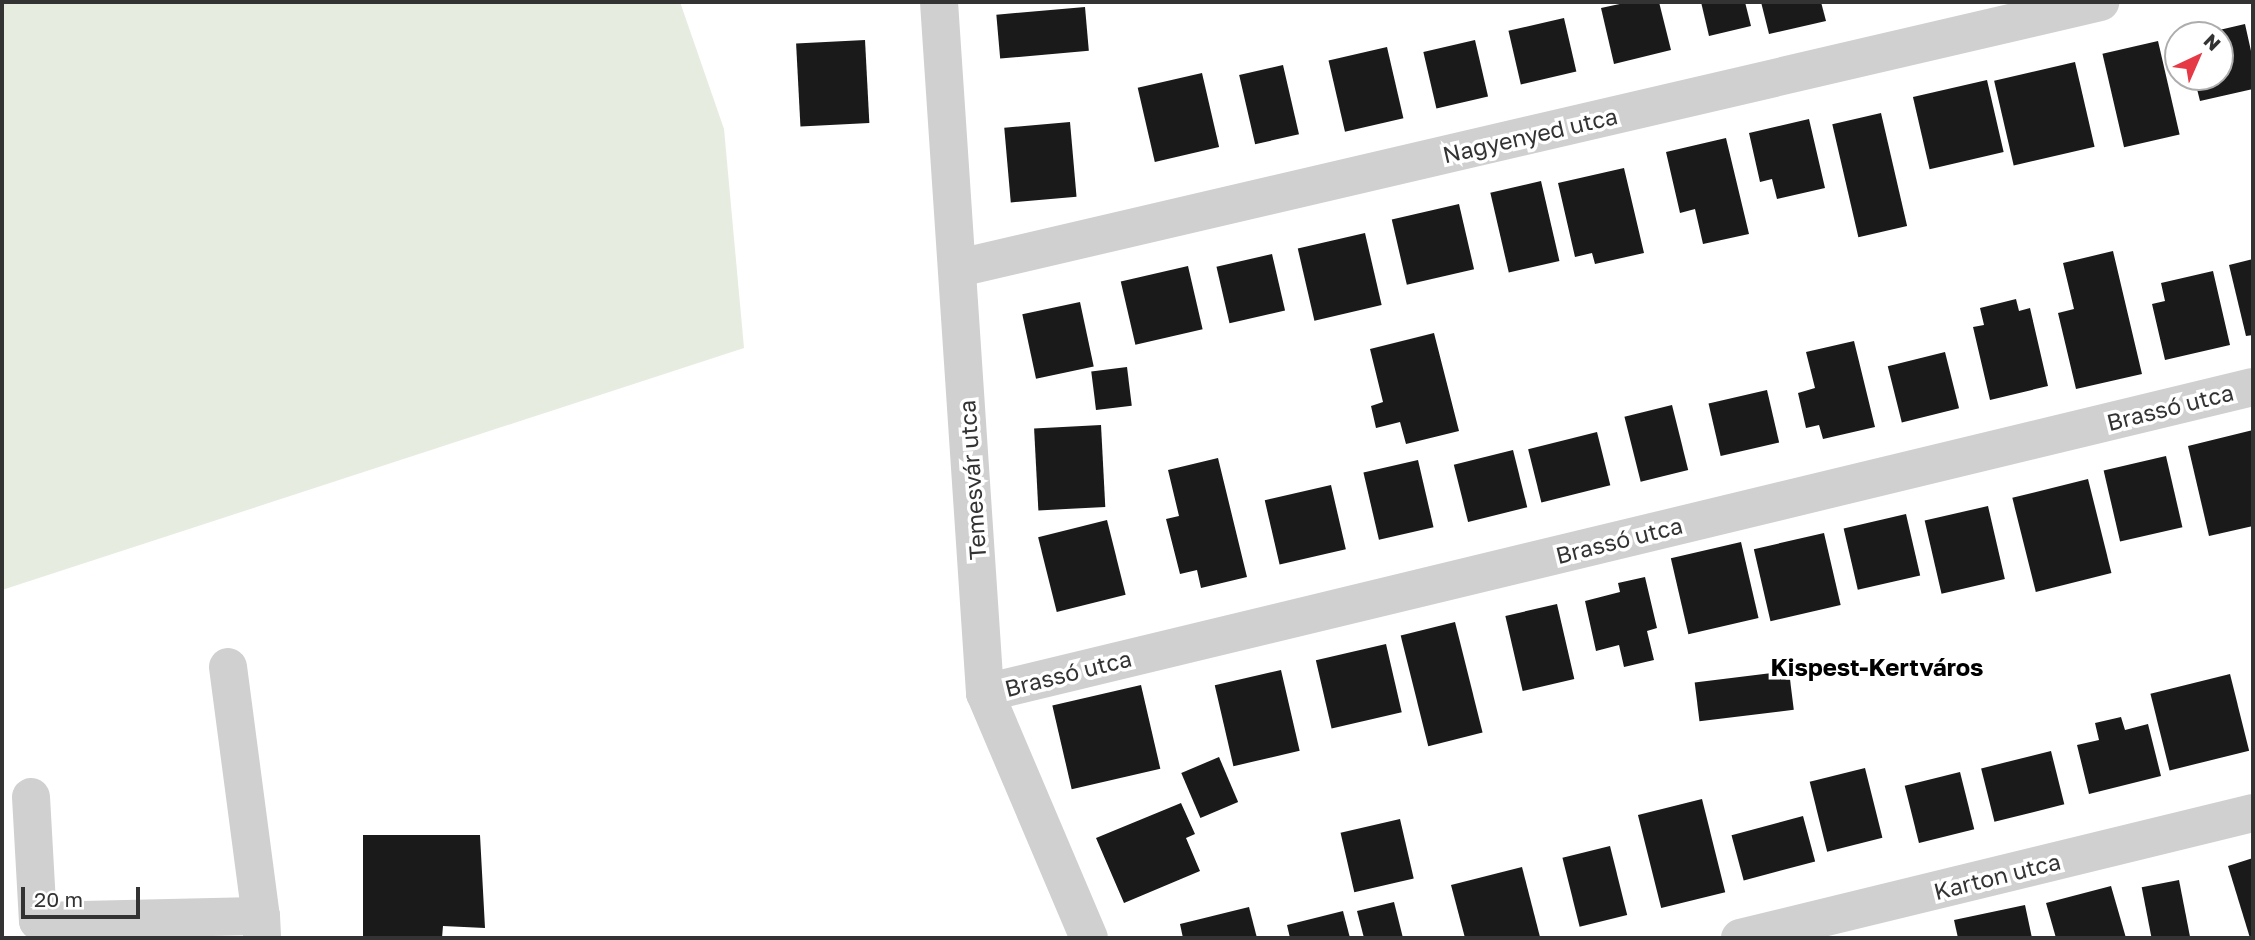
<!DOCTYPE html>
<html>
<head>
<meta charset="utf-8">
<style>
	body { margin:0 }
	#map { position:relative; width:2255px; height:940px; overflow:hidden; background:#fff; font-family:"Golos Text",sans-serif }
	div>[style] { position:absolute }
	.green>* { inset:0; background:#e6ecdf }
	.building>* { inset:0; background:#1a1a1a; transform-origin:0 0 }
	.minor>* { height:38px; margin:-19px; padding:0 19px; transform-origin:19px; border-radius:19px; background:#d0d0d0 }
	span { translate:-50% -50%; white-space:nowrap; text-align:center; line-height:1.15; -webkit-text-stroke:7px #fff; paint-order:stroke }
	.street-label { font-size:23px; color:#333 }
	.neighbourhood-label { font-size:24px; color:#000; font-weight:700 }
	.frame { position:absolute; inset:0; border:4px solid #333; pointer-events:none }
	.north { position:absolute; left:2164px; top:21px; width:70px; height:70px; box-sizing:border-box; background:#fff; border:2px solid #adadad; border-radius:50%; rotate:44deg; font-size:19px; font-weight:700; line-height:28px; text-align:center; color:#333 }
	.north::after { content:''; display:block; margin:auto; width:24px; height:32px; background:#e63946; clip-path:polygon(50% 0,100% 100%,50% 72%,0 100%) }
	.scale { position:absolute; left:21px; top:887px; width:119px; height:32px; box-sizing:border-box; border:4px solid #333; border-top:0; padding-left:9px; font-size:21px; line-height:24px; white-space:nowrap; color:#333; -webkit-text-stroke:5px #fff; paint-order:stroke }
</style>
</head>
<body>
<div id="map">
	<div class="green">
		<div style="clip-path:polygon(2px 2px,680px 2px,724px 129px,744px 348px,2px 590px)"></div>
	</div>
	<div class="building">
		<div style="clip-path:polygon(1629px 2px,1659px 2px,1671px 50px,1614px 64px,1601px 8px)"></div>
		<div style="clip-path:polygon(1701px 2px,1745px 2px,1751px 26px,1709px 36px)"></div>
		<div style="clip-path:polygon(1761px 2px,1821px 2px,1826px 21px,1769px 34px)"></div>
		<div style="left:1085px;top:7px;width:44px;height:89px;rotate:85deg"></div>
		<div style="left:1564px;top:18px;width:55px;height:57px;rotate:77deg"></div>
		<div style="clip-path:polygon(2245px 24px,2253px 60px,2253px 89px,2200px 101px,2194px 77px,2220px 77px,2220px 35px,2202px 34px)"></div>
		<div style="left:865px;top:40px;width:83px;height:69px;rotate:87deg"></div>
		<div style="left:1475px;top:40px;width:58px;height:53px;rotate:77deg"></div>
		<div style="left:2158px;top:41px;width:96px;height:57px;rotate:77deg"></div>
		<div style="left:1387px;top:47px;width:73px;height:60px;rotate:77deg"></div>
		<div style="left:2075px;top:62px;width:87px;height:83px;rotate:77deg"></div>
		<div style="left:1283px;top:65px;width:71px;height:45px;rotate:77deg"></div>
		<div style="left:1202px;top:73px;width:76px;height:66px;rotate:77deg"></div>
		<div style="left:1987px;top:80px;width:74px;height:76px;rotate:77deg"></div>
		<div style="left:1881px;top:113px;width:116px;height:50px;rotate:77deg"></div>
		<div style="clip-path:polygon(1809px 119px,1825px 188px,1777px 199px,1772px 179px,1760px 182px,1749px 133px)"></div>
		<div style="left:1070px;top:122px;width:75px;height:66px;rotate:85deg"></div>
		<div style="clip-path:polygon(1726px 138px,1749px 234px,1703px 244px,1695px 209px,1680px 213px,1666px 152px)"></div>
		<div style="clip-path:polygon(1624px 168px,1644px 253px,1595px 264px,1592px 253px,1575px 257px,1558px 183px)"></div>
		<div style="left:1541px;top:181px;width:82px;height:52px;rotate:77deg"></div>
		<div style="left:1459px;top:204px;width:67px;height:69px;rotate:77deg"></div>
		<div style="left:1365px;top:233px;width:74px;height:69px;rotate:77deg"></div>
		<div style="clip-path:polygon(2113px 251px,2142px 374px,2076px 389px,2058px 313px,2074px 309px,2063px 263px)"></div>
		<div style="left:1272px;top:254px;width:58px;height:57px;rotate:77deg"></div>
		<div style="clip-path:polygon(2253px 259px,2253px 335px,2246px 336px,2229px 265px)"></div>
		<div style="left:1188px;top:266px;width:65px;height:69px;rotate:77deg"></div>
		<div style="clip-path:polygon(2213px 271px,2230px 345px,2165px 360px,2152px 304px,2165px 301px,2161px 283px)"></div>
		<div style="clip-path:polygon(2016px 299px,2019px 311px,2030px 308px,2048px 386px,1990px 400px,1973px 327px,1984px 325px,1980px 308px)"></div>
		<div style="left:1080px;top:302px;width:66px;height:59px;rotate:78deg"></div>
		<div style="clip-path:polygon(1434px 333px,1459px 431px,1406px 444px,1400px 422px,1376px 428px,1371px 406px,1383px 402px,1370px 349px)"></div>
		<div style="clip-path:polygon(1854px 341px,1875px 427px,1823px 439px,1819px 425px,1806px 428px,1798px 393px,1815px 388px,1806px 352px)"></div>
		<div style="left:1945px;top:352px;width:58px;height:59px;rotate:76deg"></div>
		<div style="left:1127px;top:367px;width:39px;height:36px;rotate:83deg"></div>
		<div style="left:1767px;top:390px;width:54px;height:60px;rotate:77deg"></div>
		<div style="left:1672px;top:405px;width:67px;height:49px;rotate:76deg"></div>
		<div style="left:1101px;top:425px;width:82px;height:67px;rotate:87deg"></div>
		<div style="clip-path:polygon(2253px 430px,2253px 526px,2209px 536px,2188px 446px)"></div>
		<div style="left:1597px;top:432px;width:55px;height:71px;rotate:76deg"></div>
		<div style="left:1513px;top:450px;width:59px;height:61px;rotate:76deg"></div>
		<div style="left:2166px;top:456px;width:73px;height:64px;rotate:77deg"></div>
		<div style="clip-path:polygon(1218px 458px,1247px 577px,1201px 588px,1197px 570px,1180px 574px,1166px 519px,1179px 516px,1168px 470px)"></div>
		<div style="left:1418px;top:460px;width:69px;height:56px;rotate:77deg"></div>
		<div style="left:2088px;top:479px;width:97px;height:78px;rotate:76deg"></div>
		<div style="left:1331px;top:485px;width:66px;height:68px;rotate:77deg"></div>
		<div style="left:1988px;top:506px;width:75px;height:65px;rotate:77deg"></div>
		<div style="left:1906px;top:514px;width:63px;height:64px;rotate:77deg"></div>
		<div style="left:1107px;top:520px;width:77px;height:71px;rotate:76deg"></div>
		<div style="left:1824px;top:533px;width:74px;height:72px;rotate:77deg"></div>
		<div style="left:1741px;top:542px;width:78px;height:72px;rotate:77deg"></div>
		<div style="clip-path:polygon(1645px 577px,1657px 628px,1647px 631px,1654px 660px,1624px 667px,1619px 645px,1596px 651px,1585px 601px,1620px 592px,1618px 583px)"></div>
		<div style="left:1557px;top:604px;width:77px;height:53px;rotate:77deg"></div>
		<div style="left:1455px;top:622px;width:114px;height:56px;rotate:76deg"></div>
		<div style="left:1386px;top:644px;width:70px;height:72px;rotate:77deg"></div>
		<div style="left:1281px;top:670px;width:83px;height:68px;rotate:77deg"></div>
		<div style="left:1789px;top:671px;width:39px;height:95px;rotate:83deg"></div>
		<div style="left:2230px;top:674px;width:79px;height:82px;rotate:76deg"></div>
		<div style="left:1141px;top:685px;width:86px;height:91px;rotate:77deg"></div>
		<div style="clip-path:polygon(2121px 717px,2125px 730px,2148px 724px,2161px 776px,2089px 794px,2077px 745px,2099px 740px,2095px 723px)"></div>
		<div style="left:2051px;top:751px;width:55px;height:72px;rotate:76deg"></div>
		<div style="left:1219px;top:757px;width:49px;height:41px;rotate:67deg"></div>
		<div style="left:1865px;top:768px;width:72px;height:57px;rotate:76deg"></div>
		<div style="left:1960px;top:772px;width:59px;height:57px;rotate:76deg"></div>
		<div style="left:1702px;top:799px;width:96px;height:66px;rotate:76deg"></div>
		<div style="clip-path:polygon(1181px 803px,1195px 834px,1186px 838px,1200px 871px,1124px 903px,1096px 838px)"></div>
		<div style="left:1803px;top:816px;width:47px;height:74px;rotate:75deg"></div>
		<div style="left:1400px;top:819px;width:61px;height:61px;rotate:77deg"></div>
		<div style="clip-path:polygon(363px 835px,480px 835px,485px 928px,443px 926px,442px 938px,363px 938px)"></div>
		<div style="left:1610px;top:846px;width:71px;height:49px;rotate:76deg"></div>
		<div style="clip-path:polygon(2253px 858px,2253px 938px,2250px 938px,2228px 866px)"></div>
		<div style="clip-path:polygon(1522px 867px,1540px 937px,1465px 938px,1451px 885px)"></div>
		<div style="left:2179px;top:880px;width:59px;height:38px;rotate:79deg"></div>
		<div style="clip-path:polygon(2111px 886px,2126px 938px,2056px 938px,2046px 903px)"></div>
		<div style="clip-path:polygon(1394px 902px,1403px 938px,1364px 938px,1357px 911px)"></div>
		<div style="clip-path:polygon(2025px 905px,2032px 938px,1958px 938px,1954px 920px)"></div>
		<div style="clip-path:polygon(1249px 907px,1257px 938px,1183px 938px,1180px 924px)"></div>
		<div style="clip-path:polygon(1343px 911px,1350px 938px,1290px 938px,1287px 925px)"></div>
	</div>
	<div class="minor">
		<div style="left:939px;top:2px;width:693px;rotate:86.19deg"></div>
		<div style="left:985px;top:693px;width:266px;rotate:67deg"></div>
		<div style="left:959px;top:268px;width:1172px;rotate:-13.12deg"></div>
		<div style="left:228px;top:667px;width:251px;rotate:82.5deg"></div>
		<div style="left:985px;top:693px;width:1304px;rotate:-13.57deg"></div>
		<div style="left:31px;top:797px;width:124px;rotate:86.8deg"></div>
		<div style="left:38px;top:921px;width:223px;rotate:-1.3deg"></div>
		<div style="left:261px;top:916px;width:22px;rotate:87deg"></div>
		<div style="left:1740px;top:938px;width:528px;rotate:-13.69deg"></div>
	</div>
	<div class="street-label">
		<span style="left:1530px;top:135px;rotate:-13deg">Nagyenyed utca</span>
		<span style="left:2170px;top:407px;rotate:-14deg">Brassó utca</span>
		<span style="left:972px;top:480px;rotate:-94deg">Temesvár utca</span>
		<span style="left:1619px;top:540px;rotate:-14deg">Brassó utca</span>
		<span style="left:1068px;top:673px;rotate:-14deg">Brassó utca</span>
		<span style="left:1997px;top:876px;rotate:-14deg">Karton utca</span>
	</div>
	<div class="neighbourhood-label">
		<span style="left:1877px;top:667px">Kispest-Kertváros</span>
	</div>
	<div class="frame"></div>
	<div class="north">N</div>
	<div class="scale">20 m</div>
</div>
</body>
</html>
